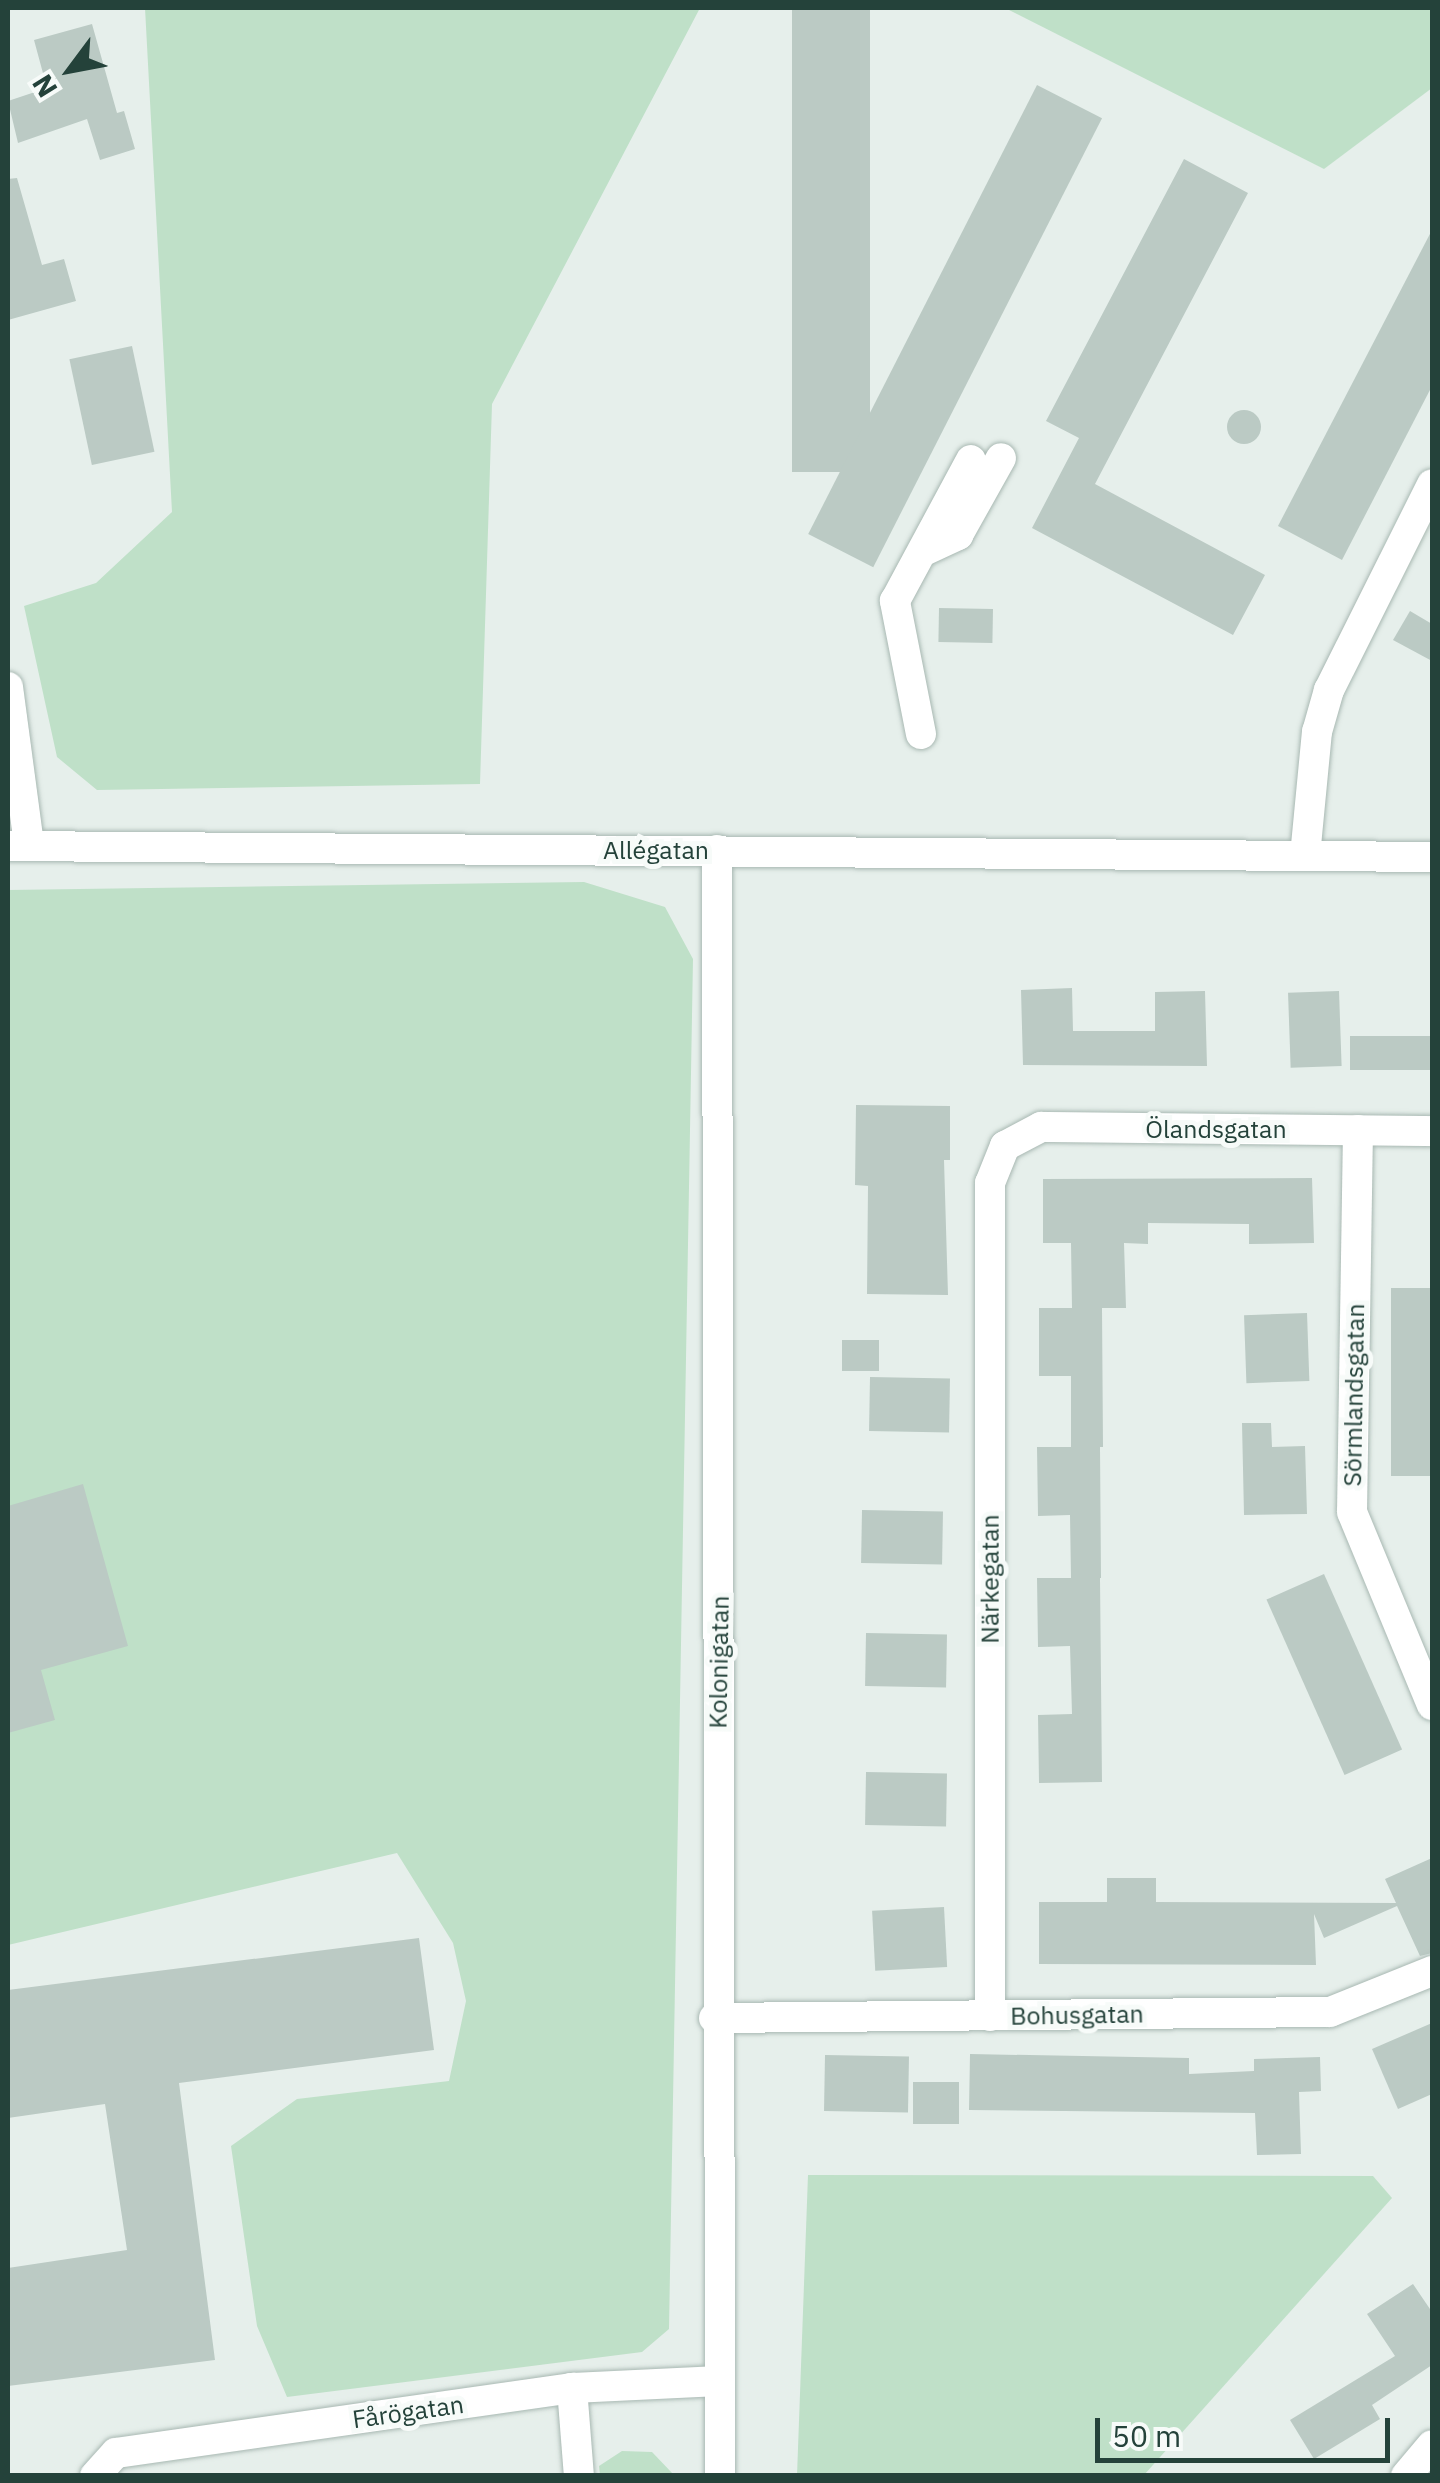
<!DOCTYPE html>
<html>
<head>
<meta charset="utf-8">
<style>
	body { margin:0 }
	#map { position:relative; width:1440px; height:2483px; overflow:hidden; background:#e6efeb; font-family:"IBM Plex Sans",sans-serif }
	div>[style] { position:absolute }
	.green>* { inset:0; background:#bfe0c8 }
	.building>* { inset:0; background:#bbcac4; transform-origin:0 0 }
	.round { border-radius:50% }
	.roads { filter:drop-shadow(0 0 2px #a8b8b2) drop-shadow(0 0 2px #a8b8b2) }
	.minor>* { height:30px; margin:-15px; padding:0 15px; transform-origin:15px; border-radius:15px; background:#fff }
	.tertiary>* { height:30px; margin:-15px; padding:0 15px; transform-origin:15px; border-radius:15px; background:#fff }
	span { translate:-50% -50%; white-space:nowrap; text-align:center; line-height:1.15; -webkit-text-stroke:10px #f7fbf9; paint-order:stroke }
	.street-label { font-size:25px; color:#24423a }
	.frame { position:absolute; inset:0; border:10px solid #24423a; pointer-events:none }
	.north { position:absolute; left:20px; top:20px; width:100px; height:100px; -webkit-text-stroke:8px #f7fbf9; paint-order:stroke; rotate:238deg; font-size:28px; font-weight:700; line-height:40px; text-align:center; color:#24423a }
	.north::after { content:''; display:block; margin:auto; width:35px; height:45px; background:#24423a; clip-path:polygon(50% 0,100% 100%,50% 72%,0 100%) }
	.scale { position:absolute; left:1095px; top:2418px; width:295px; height:45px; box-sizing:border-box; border:5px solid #24423a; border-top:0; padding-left:12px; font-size:30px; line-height:35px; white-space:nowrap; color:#24423a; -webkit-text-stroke:8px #f7fbf9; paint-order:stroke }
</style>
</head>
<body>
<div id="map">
	<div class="green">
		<div style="clip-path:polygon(145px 8px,700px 8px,492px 404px,480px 784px,97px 790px,57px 757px,24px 606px,96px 583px,172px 512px)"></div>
		<div style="clip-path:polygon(1005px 8px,1432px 8px,1432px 88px,1324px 169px)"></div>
		<div style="clip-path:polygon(584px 882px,665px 907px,693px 959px,669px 2329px,642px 2352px,287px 2397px,257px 2326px,231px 2146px,297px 2099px,449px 2081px,466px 2001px,453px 1943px,397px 1853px,8px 1945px,8px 890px)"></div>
		<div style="clip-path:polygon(808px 2175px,1373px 2176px,1392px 2198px,1144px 2475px,797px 2476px)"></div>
		<div style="clip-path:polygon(622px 2451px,652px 2452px,674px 2475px,600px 2475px,599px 2466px)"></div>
	</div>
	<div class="building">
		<div style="left:792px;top:8px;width:78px;height:464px"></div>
		<div style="clip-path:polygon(92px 24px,117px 113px,124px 111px,135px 149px,100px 160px,87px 119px,18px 143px,8px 101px,47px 88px,34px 40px)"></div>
		<div style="left:1037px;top:85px;width:73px;height:504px;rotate:27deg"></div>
		<div style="clip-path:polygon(1184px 159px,1248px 193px,1095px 484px,1265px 575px,1233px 635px,1032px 528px,1079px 438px,1046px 421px)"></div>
		<div style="clip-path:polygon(17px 178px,42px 265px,64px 259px,76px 301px,8px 320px,8px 179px)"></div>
		<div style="clip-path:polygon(1432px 230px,1432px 386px,1342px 560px,1278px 526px)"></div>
		<div style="left:132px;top:346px;width:108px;height:64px;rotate:78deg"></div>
		<div class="round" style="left:1227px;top:410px;width:34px;height:34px"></div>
		<div style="left:939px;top:608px;width:54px;height:34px;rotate:1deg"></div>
		<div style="clip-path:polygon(1410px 611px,1432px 624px,1432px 661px,1393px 640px)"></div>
		<div style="clip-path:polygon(1072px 988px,1073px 1031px,1155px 1031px,1155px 992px,1205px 991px,1207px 1066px,1023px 1065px,1021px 990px)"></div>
		<div style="left:1339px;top:991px;width:75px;height:51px;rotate:88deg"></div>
		<div style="left:1432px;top:1036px;width:34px;height:82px;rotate:90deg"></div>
		<div style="clip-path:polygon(856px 1105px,950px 1106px,950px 1160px,944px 1160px,948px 1295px,867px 1294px,868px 1186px,855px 1185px)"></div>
		<div style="clip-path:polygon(1312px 1178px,1314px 1243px,1249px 1244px,1249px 1224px,1148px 1223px,1148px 1244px,1124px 1243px,1126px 1308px,1072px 1308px,1071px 1243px,1043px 1243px,1043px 1179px)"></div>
		<div style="left:1391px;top:1288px;width:41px;height:188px"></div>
		<div style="clip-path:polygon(1039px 1308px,1102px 1308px,1103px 1447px,1071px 1447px,1071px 1376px,1039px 1376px)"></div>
		<div style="left:1307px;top:1313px;width:68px;height:63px;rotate:88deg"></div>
		<div style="left:842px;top:1340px;width:37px;height:31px"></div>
		<div style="left:870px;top:1377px;width:80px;height:54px;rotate:1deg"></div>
		<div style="clip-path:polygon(1242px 1423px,1271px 1423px,1272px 1447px,1305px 1446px,1307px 1514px,1244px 1515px)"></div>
		<div style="clip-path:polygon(1037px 1447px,1100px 1447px,1101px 1578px,1071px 1578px,1070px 1515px,1038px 1516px)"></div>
		<div style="clip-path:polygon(83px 1484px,128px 1646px,41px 1670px,55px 1720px,8px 1733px,8px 1506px)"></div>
		<div style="left:862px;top:1510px;width:81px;height:53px;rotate:1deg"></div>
		<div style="left:1324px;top:1574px;width:192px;height:63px;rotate:66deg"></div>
		<div style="clip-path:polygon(1037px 1578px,1100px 1578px,1102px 1782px,1039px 1783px,1038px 1715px,1072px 1714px,1070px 1646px,1038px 1647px)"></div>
		<div style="left:866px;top:1633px;width:81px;height:53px;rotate:1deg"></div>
		<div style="left:866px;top:1772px;width:81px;height:53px;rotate:1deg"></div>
		<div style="clip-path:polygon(1432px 1858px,1432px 1953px,1420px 1956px,1397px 1906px,1324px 1938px,1314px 1914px,1316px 1965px,1039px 1964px,1039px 1902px,1107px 1902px,1107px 1878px,1156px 1878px,1156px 1902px,1396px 1903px,1385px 1879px)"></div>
		<div style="left:944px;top:1907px;width:60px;height:72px;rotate:87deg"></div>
		<div style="clip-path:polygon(419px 1938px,434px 2050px,179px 2083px,215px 2360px,8px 2386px,8px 2268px,127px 2250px,105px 2104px,8px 2118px,8px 1990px)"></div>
		<div style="clip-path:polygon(1432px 2023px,1432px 2094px,1398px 2109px,1372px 2049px)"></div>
		<div style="clip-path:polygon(970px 2054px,1189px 2058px,1189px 2074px,1254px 2071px,1254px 2059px,1320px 2057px,1321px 2091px,1299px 2092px,1301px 2154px,1257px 2155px,1255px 2113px,969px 2110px)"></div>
		<div style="left:825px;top:2055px;width:84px;height:56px;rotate:1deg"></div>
		<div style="left:913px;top:2082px;width:46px;height:42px"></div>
		<div style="clip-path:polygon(1413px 2284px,1432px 2312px,1432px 2365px,1372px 2405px,1380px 2419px,1314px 2459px,1290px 2420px,1395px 2356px,1367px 2314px)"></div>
	</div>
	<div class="roads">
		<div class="minor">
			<div style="left:924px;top:551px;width:38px;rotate:-25deg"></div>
			<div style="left:958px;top:535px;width:88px;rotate:-60.8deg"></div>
			<div style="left:8px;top:687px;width:159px;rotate:82.4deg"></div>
			<div style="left:921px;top:734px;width:136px;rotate:-101.1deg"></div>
			<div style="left:895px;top:601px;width:160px;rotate:-61.7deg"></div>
			<div style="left:717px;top:850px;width:1626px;rotate:89.89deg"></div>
			<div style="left:1305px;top:856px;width:125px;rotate:-84.5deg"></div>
			<div style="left:1317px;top:732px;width:44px;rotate:-74.1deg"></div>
			<div style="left:1329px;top:690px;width:230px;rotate:-63.4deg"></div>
			<div style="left:1358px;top:1130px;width:382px;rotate:90.9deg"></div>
			<div style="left:1352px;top:1512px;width:209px;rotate:67.5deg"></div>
			<div style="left:990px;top:2016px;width:833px;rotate:-90deg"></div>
			<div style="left:990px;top:1183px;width:40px;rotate:-68deg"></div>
			<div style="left:1005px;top:1146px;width:41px;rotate:-27.8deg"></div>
			<div style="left:1041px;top:1127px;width:391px;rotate:0.6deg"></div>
			<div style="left:714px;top:2018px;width:616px;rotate:-0.56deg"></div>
			<div style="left:1330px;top:2012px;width:110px;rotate:-21.9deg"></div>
			<div style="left:572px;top:2388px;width:88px;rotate:85.5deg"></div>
			<div style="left:95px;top:2476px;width:31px;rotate:-48deg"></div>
			<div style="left:116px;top:2453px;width:461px;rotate:-8.1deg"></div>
			<div style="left:572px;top:2388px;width:148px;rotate:-2.7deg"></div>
			<div style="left:1406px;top:2476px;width:40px;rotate:-50deg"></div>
		</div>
		<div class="tertiary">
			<div style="left:8px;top:846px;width:1424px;rotate:0.44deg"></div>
		</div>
	</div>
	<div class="street-label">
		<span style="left:656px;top:850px">Allégatan</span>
		<span style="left:1216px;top:1129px">Ölandsgatan</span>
		<span style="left:1354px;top:1395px;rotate:-89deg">Sörmlandsgatan</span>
		<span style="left:990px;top:1579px;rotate:-90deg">Närkegatan</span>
		<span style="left:719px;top:1662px;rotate:-89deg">Kolonigatan</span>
		<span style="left:1077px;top:2015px;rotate:-1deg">Bohusgatan</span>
		<span style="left:408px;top:2412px;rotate:-8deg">Fårögatan</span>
	</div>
	<div class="frame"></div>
	<div class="north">N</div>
	<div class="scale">50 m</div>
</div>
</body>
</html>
